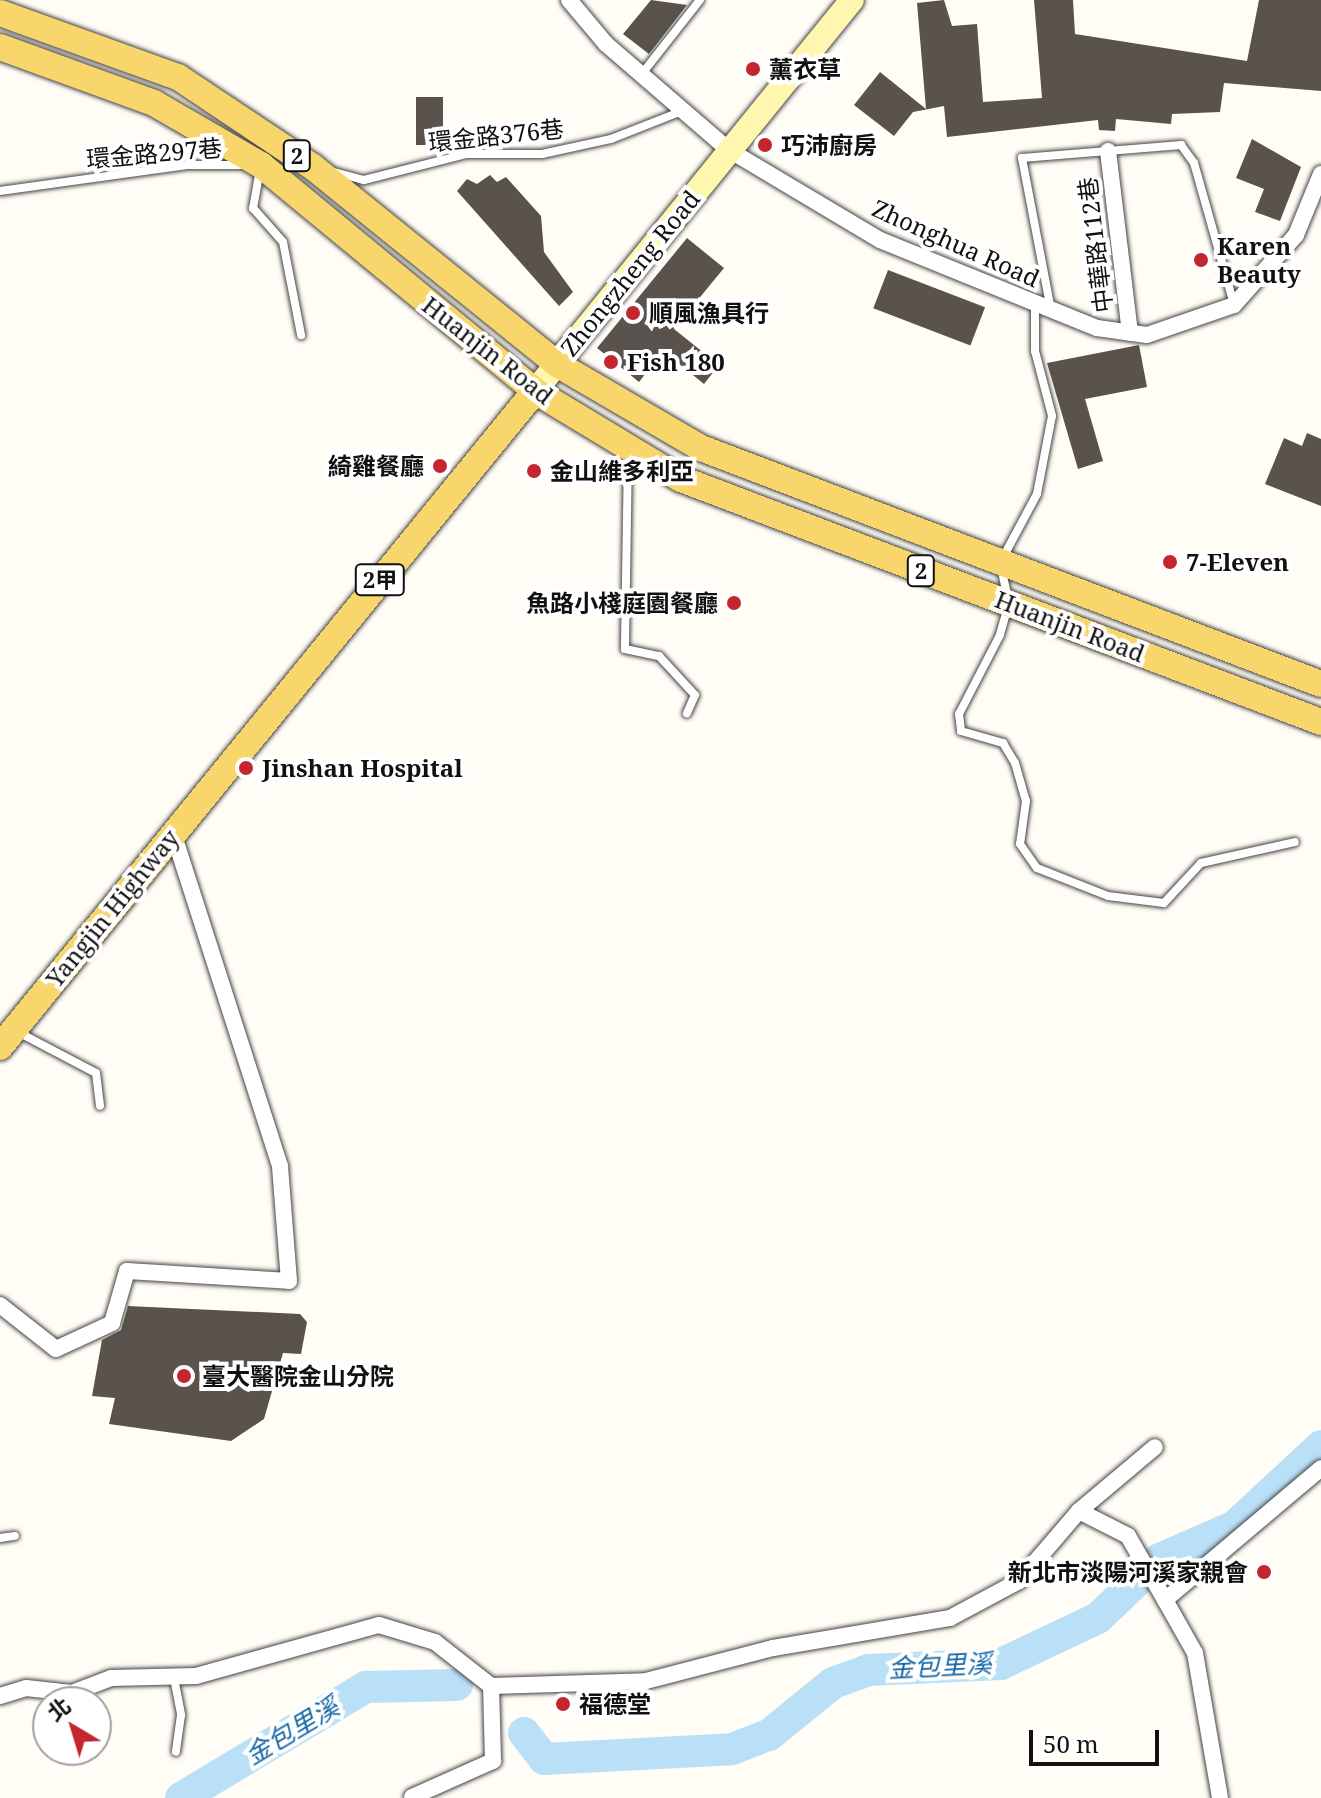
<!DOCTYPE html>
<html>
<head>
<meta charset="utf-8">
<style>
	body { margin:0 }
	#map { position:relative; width:1321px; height:1798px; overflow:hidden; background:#fffdf5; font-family:"Noto Serif","Noto Sans TC",serif }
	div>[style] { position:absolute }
	.river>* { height:32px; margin:-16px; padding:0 16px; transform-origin:16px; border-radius:16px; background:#b9e0f7 }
	.building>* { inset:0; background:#5a524d; transform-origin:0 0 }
	.roads { filter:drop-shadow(0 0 2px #444) drop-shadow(0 0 2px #444) }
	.lane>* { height:8px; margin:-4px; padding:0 4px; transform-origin:4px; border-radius:4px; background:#fff }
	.street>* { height:16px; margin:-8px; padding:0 8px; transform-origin:8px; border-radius:8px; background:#fff }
	.secondary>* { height:24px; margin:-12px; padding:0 12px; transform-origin:12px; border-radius:12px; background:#fff6b0 }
	.primary>* { height:26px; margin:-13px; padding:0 13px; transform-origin:13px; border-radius:13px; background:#f9d66b }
	.dots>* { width:22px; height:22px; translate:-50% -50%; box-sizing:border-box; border:4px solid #fff; border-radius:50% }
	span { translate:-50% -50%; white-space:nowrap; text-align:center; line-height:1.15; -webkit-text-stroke:8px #fff; paint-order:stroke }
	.shield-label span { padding:2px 6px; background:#fff; border:2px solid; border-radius:6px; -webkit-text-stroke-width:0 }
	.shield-label { font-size:22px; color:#111; font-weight:700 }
	.poi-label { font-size:24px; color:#111; font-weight:700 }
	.left { translate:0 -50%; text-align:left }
	.right { translate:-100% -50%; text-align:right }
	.street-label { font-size:24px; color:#111 }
	.water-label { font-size:26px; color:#1768a6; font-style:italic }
	.north { position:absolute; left:32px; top:1686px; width:80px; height:80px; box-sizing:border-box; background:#fff; border:2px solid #a0a0a0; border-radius:50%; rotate:322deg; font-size:22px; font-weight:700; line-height:32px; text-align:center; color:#111 }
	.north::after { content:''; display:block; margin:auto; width:28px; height:36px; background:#c4262e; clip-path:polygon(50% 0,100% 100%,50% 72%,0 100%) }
	.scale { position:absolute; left:1029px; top:1730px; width:130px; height:36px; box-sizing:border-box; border:4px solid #111; border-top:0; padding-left:10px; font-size:24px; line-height:28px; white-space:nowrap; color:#111; -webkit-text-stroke:6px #fff; paint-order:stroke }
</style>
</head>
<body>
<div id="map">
	<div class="river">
		<div style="left:524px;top:1733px;width:33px;rotate:52deg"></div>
		<div style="left:544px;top:1759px;width:188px;rotate:-3deg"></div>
		<div style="left:732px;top:1749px;width:40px;rotate:-21deg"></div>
		<div style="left:769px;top:1735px;width:82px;rotate:-39.1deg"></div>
		<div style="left:833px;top:1683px;width:37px;rotate:-20deg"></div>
		<div style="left:868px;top:1670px;width:133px;rotate:-2.6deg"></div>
		<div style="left:1001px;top:1664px;width:107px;rotate:-25.4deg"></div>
		<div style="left:1098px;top:1618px;width:86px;rotate:-43.6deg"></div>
		<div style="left:1160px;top:1559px;width:82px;rotate:-23.7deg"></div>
		<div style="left:1235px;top:1526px;width:117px;rotate:-42.9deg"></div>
		<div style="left:181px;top:1798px;width:216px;rotate:-31deg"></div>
		<div style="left:366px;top:1687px;width:91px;rotate:-1.3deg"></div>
	</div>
	<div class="building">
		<div style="clip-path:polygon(651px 0,687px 5px,649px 54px,623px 34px)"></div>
		<div style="clip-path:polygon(944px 0,952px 26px,977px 24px,983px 102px,1042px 98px,1034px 0,1073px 0,1075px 34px,1247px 61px,1259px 0,1321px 0,1321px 91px,1224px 83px,1220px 112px,1172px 114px,1171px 124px,1116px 119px,1115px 131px,1099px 130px,1098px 120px,947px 137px,944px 106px,913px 112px,894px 136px,854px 105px,880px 72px,926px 109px,917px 3px)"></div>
		<div style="left:416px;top:97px;width:27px;height:48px"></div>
		<div style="clip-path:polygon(1252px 139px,1301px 167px,1280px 221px,1255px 212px,1264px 189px,1236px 178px)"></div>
		<div style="clip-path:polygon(490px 175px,497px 182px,506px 177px,541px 216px,544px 252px,573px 292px,559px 306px,457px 191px,467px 179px,477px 184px)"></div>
		<div style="clip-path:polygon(687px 238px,724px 268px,674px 329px,719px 365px,704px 384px,663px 351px,639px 382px,597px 348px)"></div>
		<div style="left:888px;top:270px;width:104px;height:41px;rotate:21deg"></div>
		<div style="clip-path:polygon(1139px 345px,1147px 387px,1085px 399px,1103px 461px,1078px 469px,1047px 363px)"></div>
		<div style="clip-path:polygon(1307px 433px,1321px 439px,1321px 506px,1265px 484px,1284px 438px,1302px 446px)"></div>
		<div style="clip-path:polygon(128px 1306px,300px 1314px,307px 1322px,301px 1354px,283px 1353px,264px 1419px,231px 1441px,109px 1424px,115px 1398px,92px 1396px,102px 1340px,121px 1330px)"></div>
	</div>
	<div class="roads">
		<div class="lane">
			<div style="left:641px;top:75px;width:95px;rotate:-51.8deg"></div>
			<div style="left:260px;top:169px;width:40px;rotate:100deg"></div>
			<div style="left:253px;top:208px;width:45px;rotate:48.6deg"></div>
			<div style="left:283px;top:242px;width:95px;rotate:79deg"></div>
			<div style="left:334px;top:172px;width:31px;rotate:15deg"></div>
			<div style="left:364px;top:180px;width:105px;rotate:-14.3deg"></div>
			<div style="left:466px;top:154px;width:76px"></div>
			<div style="left:542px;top:154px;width:71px;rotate:-12.3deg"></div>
			<div style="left:611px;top:139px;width:76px;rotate:-21.5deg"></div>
			<div style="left:0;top:191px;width:189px;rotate:-7.9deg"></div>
			<div style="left:187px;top:165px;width:58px"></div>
			<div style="left:1035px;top:305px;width:46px;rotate:90deg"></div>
			<div style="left:1035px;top:351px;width:67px;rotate:75.3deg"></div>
			<div style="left:1052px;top:416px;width:79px;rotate:100.9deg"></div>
			<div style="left:1037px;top:494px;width:78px;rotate:118.2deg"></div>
			<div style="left:1000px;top:563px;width:41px;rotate:77.3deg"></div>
			<div style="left:1009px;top:603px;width:33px;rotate:106deg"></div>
			<div style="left:1000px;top:635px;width:89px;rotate:117.4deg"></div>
			<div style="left:959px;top:714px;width:17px;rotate:83deg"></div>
			<div style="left:961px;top:731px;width:44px;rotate:15.9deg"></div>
			<div style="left:1003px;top:743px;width:23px;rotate:59deg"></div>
			<div style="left:1015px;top:763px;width:40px;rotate:74deg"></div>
			<div style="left:1026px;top:801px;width:43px;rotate:97.9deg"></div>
			<div style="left:1020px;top:844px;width:29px;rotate:55deg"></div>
			<div style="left:1037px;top:868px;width:76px;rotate:21.5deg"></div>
			<div style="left:1108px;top:896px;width:56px;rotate:7.1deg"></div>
			<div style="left:1164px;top:903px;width:54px;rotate:-47.2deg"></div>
			<div style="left:1201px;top:863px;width:96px;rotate:-12.6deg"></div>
			<div style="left:1051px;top:310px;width:155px;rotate:-100.8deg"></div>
			<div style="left:1022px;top:158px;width:160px;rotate:-4.7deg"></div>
			<div style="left:1181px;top:145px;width:22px;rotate:54deg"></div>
			<div style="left:1194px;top:163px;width:147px;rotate:74.2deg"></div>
			<div style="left:628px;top:453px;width:196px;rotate:90.9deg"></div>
			<div style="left:625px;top:649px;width:35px;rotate:12deg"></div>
			<div style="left:659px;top:656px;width:53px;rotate:47.3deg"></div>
			<div style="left:695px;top:695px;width:20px;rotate:114deg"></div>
			<div style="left:16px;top:1031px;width:90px;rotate:27.7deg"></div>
			<div style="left:96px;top:1073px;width:33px;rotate:83deg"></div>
			<div style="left:0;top:1538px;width:15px;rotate:-8deg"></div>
			<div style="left:174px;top:1678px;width:38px;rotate:79deg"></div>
			<div style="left:181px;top:1715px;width:37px;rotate:98deg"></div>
		</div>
		<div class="street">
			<div style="left:569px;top:0;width:57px;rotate:49.9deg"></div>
			<div style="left:606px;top:44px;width:162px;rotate:40.8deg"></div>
			<div style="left:729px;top:150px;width:176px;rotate:30.8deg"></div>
			<div style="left:880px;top:240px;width:234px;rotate:22.1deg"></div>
			<div style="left:1097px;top:328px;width:50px;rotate:8deg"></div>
			<div style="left:1147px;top:335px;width:92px;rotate:-19deg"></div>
			<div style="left:1234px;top:305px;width:94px;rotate:-48.5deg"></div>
			<div style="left:1296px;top:235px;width:66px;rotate:-67.7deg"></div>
			<div style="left:1108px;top:151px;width:183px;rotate:83.1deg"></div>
			<div style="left:0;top:1305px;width:71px;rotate:38.2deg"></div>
			<div style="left:56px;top:1349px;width:62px;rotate:-24.9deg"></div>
			<div style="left:112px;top:1323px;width:54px;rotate:-73.9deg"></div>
			<div style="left:127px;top:1271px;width:162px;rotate:3.5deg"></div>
			<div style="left:289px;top:1281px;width:115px;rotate:-94.5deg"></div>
			<div style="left:280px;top:1166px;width:350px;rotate:-107.8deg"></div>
			<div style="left:1079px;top:1511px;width:99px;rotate:-40.1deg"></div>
			<div style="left:1165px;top:1600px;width:61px;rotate:60.5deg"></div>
			<div style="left:1195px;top:1653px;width:147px;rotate:80.2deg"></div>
			<div style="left:0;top:1696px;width:27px;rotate:-17deg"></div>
			<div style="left:26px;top:1688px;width:46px;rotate:6.2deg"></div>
			<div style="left:72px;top:1693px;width:42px;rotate:-21deg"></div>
			<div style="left:111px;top:1678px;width:85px;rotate:-1.3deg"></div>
			<div style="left:196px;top:1676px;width:190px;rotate:-15.6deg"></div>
			<div style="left:379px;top:1625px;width:59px;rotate:16.9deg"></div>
			<div style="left:435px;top:1642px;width:71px;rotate:38.2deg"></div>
			<div style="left:491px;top:1686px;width:155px;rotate:-1.8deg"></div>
			<div style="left:646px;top:1681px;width:131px;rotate:-14.6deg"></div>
			<div style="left:773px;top:1648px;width:180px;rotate:-9.6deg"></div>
			<div style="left:950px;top:1618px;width:78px;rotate:-28.2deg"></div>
			<div style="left:1019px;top:1581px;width:92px;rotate:-49.4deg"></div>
			<div style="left:1079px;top:1511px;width:55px;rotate:27deg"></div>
			<div style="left:1128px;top:1536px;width:74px;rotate:60deg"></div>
			<div style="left:1165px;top:1600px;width:204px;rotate:-40.2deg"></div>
			<div style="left:412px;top:1797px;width:89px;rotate:-24deg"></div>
			<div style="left:493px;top:1761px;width:75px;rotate:-91.5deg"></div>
		</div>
		<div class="secondary">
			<div style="left:535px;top:391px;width:503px;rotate:-50.97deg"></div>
		</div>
		<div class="primary">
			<div style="left:0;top:13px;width:189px;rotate:19.8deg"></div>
			<div style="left:178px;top:77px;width:162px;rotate:33.7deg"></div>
			<div style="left:313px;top:167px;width:314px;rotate:38.9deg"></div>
			<div style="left:557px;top:364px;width:167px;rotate:30.3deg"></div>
			<div style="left:701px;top:448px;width:663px;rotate:20.84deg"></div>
			<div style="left:0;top:47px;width:164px;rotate:20deg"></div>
			<div style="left:154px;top:103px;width:124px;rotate:30.1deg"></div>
			<div style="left:261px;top:165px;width:355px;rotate:39.5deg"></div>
			<div style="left:535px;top:391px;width:170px;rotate:31.1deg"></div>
			<div style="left:681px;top:479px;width:685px;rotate:20.79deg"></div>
			<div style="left:0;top:1047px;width:846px;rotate:-50.8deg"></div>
		</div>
	</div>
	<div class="dots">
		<div style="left:753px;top:69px;background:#c4262e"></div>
		<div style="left:765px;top:145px;background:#c4262e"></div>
		<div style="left:1201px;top:260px;background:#c4262e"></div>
		<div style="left:633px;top:313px;background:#c4262e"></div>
		<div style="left:611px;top:362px;background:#c4262e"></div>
		<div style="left:440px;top:466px;background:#c4262e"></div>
		<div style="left:534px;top:471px;background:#c4262e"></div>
		<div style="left:1170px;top:562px;background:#c4262e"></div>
		<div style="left:734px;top:603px;background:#c4262e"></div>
		<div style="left:246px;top:768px;background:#c4262e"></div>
		<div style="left:184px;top:1376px;background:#c4262e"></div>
		<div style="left:1264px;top:1572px;background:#c4262e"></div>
		<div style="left:563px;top:1704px;background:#c4262e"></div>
	</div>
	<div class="shield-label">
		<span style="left:297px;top:156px">2</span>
		<span style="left:921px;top:571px">2</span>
		<span style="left:380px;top:580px">2甲</span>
	</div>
	<div class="poi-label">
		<span class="left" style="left:769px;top:69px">薰衣草</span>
		<span class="left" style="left:781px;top:145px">巧沛廚房</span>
		<span class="left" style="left:1217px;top:260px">Karen<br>Beauty</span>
		<span class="left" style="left:649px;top:313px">順風漁具行</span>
		<span class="left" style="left:627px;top:362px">Fish 180</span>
		<span class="right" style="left:424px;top:466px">綺雞餐廳</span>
		<span class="left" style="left:550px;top:471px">金山維多利亞</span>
		<span class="left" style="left:1186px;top:562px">7-Eleven</span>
		<span class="right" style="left:718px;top:603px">魚路小棧庭園餐廳</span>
		<span class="left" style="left:262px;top:768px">Jinshan Hospital</span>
		<span class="left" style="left:202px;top:1376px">臺大醫院金山分院</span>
		<span class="right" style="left:1248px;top:1572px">新北市淡陽河溪家親會</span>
		<span class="left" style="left:579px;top:1704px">福德堂</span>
	</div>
	<div class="street-label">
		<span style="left:496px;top:135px;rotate:-6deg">環金路376巷</span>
		<span style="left:154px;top:153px;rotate:-5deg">環金路297巷</span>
		<span style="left:956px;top:243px;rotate:24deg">Zhonghua Road</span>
		<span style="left:1095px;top:245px;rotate:-97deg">中華路112巷</span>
		<span style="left:630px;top:273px;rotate:-51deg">Zhongzheng Road</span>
		<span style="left:488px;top:350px;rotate:38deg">Huanjin Road</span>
		<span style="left:1070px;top:626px;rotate:21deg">Huanjin Road</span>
		<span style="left:112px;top:908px;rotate:-51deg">Yangjin Highway</span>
	</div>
	<div class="water-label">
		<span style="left:940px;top:1666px;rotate:-3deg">金包里溪</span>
		<span style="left:292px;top:1731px;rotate:-31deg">金包里溪</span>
	</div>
	<div class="north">北</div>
	<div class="scale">50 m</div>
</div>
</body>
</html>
